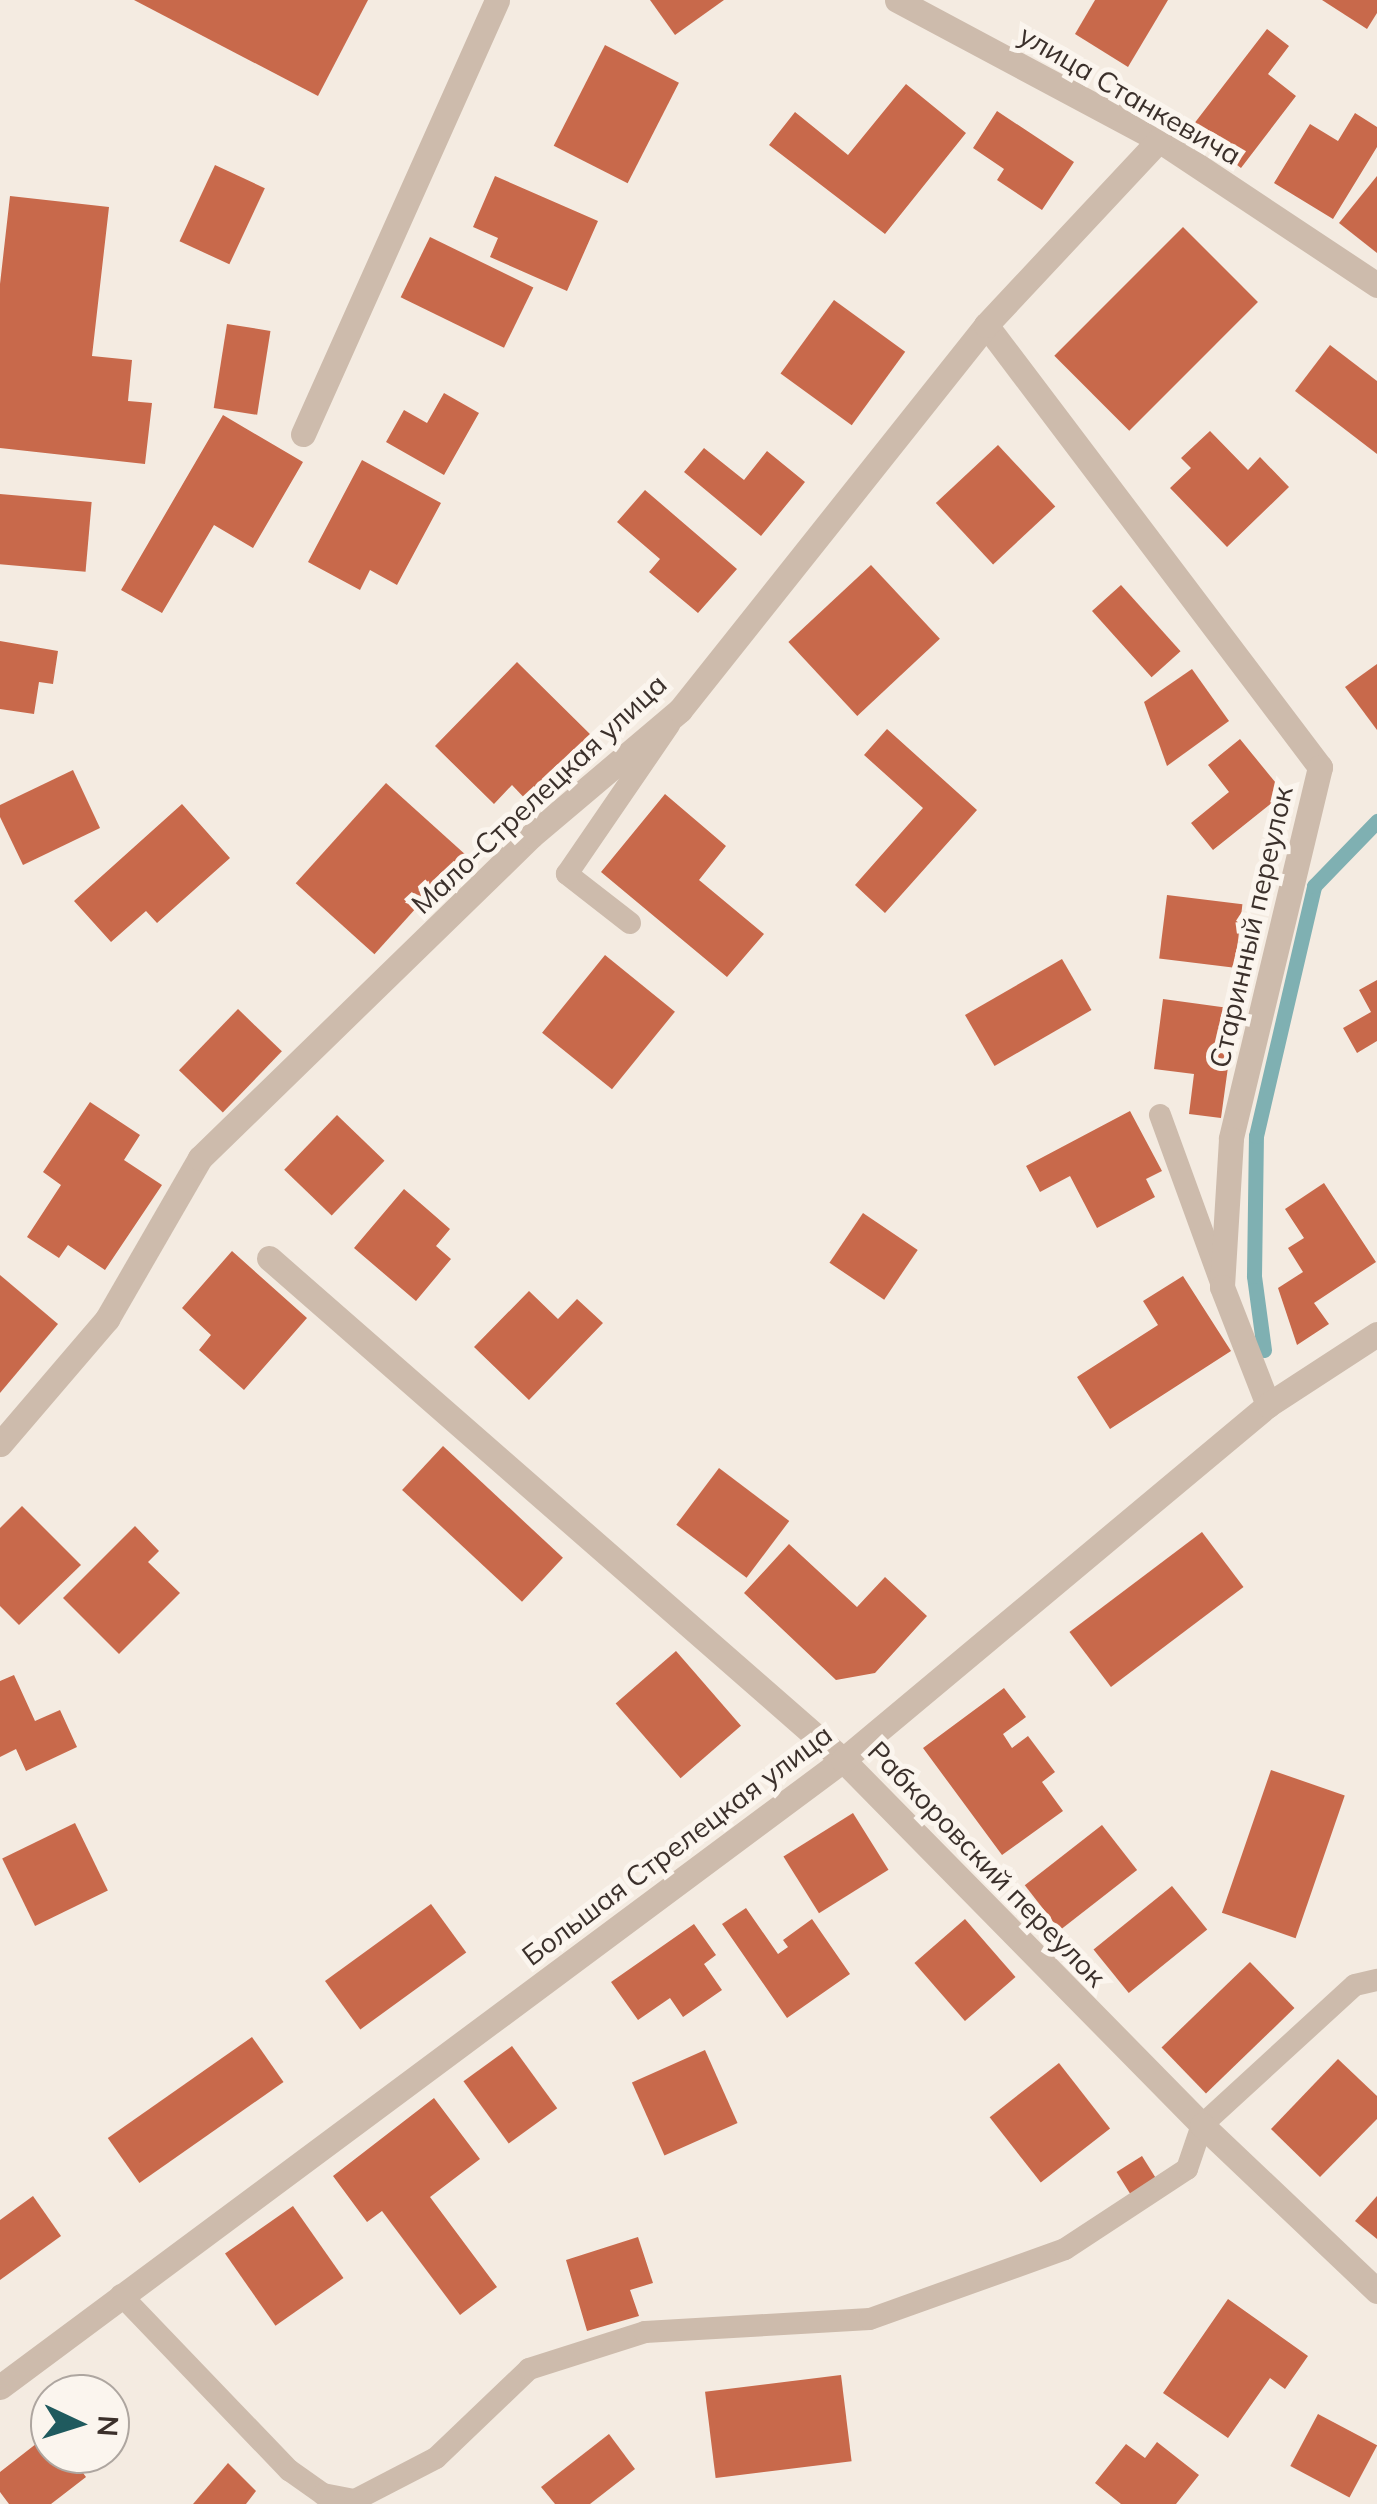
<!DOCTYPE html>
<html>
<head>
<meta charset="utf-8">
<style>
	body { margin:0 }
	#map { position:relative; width:1377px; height:2504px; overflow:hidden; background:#f4ebe1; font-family:Mulish,sans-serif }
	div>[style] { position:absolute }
	.stream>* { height:15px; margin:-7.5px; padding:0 7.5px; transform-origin:7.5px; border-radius:7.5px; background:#7fb0b2 }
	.building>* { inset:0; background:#c8694b; transform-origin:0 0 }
	.service>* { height:22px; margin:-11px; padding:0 11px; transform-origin:11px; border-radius:11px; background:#cdbbac }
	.minor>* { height:25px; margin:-12.5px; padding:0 12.5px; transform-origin:12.5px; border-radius:12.5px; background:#cdbbac }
	.tertiary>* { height:25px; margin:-12.5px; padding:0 12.5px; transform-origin:12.5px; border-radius:12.5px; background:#cdbbac }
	span { translate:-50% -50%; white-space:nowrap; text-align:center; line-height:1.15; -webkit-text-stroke:10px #fbf5ee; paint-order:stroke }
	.street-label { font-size:28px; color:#3b302b }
	.north { position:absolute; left:30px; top:2374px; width:100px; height:100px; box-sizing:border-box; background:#fbf5ee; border:2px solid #aea6a0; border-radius:50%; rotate:94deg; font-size:28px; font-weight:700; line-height:40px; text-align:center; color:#3b302b }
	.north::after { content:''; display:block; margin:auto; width:35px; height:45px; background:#1f5a5e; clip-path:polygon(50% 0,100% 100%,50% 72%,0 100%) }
</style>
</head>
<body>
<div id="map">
	<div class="stream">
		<div style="left:1264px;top:1350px;width:75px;rotate:-97.7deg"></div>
		<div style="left:1254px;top:1276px;width:140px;rotate:-89.2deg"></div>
		<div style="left:1256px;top:1136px;width:257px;rotate:-76.9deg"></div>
		<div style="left:1314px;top:886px;width:91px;rotate:-45.9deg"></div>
	</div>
	<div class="building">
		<div style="clip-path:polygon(134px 0,368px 0,318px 96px)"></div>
		<div style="clip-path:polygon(650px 0,724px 0,675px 35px)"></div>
		<div style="clip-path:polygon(1095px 0,1168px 0,1128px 67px,1075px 34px)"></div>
		<div style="clip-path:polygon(1322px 0,1377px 0,1377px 13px,1367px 29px)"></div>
		<div style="clip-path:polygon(1267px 29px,1289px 46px,1268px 74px,1296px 96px,1241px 168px,1190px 129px)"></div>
		<div style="left:605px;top:45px;width:83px;height:113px;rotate:27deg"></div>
		<div style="clip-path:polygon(906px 84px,966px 133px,885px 234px,769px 145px,795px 112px,848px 155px)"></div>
		<div style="clip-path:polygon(997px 111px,1074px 162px,1042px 210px,997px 180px,1004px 169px,973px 148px)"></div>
		<div style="clip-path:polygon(1355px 113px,1377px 127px,1377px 147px,1333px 219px,1274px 183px,1310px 124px,1338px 141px)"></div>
		<div style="left:215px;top:165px;width:55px;height:84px;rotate:25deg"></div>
		<div style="clip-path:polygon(495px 176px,598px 221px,567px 291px,490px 257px,498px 238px,473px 227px)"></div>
		<div style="clip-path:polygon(1377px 176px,1377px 253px,1339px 223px)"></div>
		<div style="clip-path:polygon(10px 196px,109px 207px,92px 356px,132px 360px,128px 401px,152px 403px,145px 464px,0 448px,0 284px)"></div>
		<div style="left:1183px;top:227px;width:106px;height:182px;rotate:45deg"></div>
		<div style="left:430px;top:237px;width:115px;height:67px;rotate:26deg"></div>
		<div style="left:834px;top:300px;width:88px;height:91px;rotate:36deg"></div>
		<div style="left:227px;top:324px;width:44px;height:85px;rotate:9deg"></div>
		<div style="clip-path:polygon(1330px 345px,1377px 381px,1377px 454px,1295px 391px)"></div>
		<div style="clip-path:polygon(444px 393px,479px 413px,444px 475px,386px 442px,404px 410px,427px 423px)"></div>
		<div style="clip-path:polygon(223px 415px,303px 462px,253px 548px,214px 525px,162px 613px,121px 590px)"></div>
		<div style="clip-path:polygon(1210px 431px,1248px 470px,1260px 457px,1289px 487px,1227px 547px,1170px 488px,1191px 468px,1181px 458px)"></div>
		<div style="left:998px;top:445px;width:84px;height:85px;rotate:47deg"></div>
		<div style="clip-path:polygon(704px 448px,744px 480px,767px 451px,805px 482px,761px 536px,684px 472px)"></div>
		<div style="clip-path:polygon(362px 460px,441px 503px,397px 585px,370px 570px,360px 590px,308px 562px)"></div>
		<div style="clip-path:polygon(645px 490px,737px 569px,698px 613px,649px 572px,660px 559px,617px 522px)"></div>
		<div style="left:0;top:494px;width:92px;height:70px;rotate:5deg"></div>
		<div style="left:871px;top:565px;width:101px;height:113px;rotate:47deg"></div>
		<div style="left:1121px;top:585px;width:89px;height:39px;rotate:48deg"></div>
		<div style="clip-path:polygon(0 641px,58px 651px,53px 684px,39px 682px,34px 714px,0 709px)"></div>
		<div style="clip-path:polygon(517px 662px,596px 740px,532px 806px,512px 785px,494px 804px,435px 746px)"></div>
		<div style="clip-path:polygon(1377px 664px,1377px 730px,1345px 687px)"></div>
		<div style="clip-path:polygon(1192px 669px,1229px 721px,1167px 766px,1144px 702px)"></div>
		<div style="clip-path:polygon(887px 729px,977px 810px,885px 913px,855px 885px,923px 808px,864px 755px)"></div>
		<div style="clip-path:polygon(1240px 739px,1284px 793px,1213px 850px,1191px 823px,1229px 792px,1208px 765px)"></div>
		<div style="clip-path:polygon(73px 770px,100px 828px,23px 865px,0 817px,0 805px)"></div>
		<div style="left:386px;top:783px;width:106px;height:135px;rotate:42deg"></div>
		<div style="clip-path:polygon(665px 794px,726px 846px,699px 880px,764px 934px,727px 977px,601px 872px)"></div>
		<div style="clip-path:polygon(182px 804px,230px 858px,157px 923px,146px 911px,111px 942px,74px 901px)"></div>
		<div style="left:1167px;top:895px;width:76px;height:64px;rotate:7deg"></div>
		<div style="left:605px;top:955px;width:90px;height:100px;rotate:39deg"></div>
		<div style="left:1062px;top:959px;width:59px;height:112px;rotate:60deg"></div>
		<div style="clip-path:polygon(1377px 980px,1377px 1041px,1357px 1053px,1343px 1028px,1371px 1012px,1359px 990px)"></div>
		<div style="clip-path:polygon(1163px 999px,1236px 1009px,1221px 1118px,1189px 1114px,1194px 1074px,1154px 1069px)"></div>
		<div style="left:238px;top:1009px;width:61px;height:85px;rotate:44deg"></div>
		<div style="clip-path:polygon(90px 1102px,140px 1135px,124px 1160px,162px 1185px,105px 1270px,68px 1245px,59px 1258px,27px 1237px,61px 1185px,43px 1172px)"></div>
		<div style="clip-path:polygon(1130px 1111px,1162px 1171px,1146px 1179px,1155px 1197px,1097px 1228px,1070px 1176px,1040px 1192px,1026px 1166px)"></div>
		<div style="left:337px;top:1115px;width:66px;height:76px;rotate:44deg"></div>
		<div style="clip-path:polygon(1324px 1183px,1376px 1262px,1314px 1303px,1329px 1324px,1297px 1345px,1278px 1288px,1303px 1272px,1288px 1248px,1304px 1238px,1285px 1209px)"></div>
		<div style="clip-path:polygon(404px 1189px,450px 1229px,436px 1246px,451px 1259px,416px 1301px,354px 1248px)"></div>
		<div style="left:863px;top:1213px;width:66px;height:60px;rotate:34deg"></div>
		<div style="clip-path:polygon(232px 1251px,307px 1318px,244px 1390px,199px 1350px,211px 1335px,182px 1308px)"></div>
		<div style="clip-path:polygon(0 1275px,58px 1324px,0 1393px)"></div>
		<div style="clip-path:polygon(1183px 1276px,1231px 1351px,1110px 1429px,1077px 1377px,1158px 1325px,1143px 1301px)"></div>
		<div style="clip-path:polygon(529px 1291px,558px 1319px,577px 1299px,603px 1323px,529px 1400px,474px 1347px)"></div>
		<div style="left:443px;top:1446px;width:164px;height:60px;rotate:43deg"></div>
		<div style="left:719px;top:1468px;width:88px;height:71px;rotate:37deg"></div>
		<div style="clip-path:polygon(22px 1506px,81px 1565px,19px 1625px,0 1606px,0 1528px)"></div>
		<div style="clip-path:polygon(135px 1526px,159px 1551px,148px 1562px,180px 1593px,119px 1654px,63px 1598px)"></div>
		<div style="left:1202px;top:1532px;width:69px;height:166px;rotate:53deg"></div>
		<div style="clip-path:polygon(789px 1544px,857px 1607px,885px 1577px,927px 1616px,875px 1673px,836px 1680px,744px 1593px)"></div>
		<div style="left:676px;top:1651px;width:99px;height:80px;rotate:49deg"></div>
		<div style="clip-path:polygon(14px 1675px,35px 1721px,60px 1710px,77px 1747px,26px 1771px,16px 1749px,0 1757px,0 1681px)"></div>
		<div style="clip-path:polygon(1004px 1688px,1026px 1717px,1003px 1734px,1012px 1748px,1028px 1736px,1055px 1772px,1042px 1782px,1063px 1811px,1002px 1855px,923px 1748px)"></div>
		<div style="left:1271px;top:1770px;width:78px;height:151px;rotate:19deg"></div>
		<div style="left:853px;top:1813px;width:67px;height:82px;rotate:58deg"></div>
		<div style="left:75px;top:1823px;width:75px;height:81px;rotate:64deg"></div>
		<div style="left:1102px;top:1825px;width:57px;height:98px;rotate:52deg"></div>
		<div style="left:1172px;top:1886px;width:56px;height:101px;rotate:51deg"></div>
		<div style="left:431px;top:1904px;width:60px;height:131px;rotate:54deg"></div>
		<div style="clip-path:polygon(746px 1908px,778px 1954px,788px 1947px,783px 1940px,812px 1919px,850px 1974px,787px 2018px,722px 1924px)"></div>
		<div style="left:965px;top:1919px;width:77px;height:67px;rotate:49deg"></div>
		<div style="clip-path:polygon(694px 1924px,716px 1955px,704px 1964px,722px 1990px,683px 2017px,670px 1998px,638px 2020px,611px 1982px)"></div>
		<div style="left:1250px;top:1962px;width:64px;height:123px;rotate:46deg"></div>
		<div style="left:252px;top:2037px;width:55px;height:176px;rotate:55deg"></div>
		<div style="left:512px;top:2046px;width:77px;height:60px;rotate:54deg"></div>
		<div style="left:705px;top:2050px;width:80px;height:80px;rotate:66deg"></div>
		<div style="clip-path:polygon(1338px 2059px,1377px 2096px,1377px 2119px,1320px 2177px,1271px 2129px)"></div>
		<div style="left:1059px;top:2063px;width:83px;height:88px;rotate:52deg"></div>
		<div style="clip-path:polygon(434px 2098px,480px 2159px,430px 2197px,497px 2287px,460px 2315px,382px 2211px,367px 2222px,333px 2176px)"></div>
		<div style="left:1142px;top:2156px;width:28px;height:30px;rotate:58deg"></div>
		<div style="clip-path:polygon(33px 2196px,61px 2236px,0 2280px,0 2220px)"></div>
		<div style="clip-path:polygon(1377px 2196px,1377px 2239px,1355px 2221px)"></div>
		<div style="left:293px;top:2206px;width:88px;height:83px;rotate:55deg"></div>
		<div style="clip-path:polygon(638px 2237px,653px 2283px,630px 2290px,639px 2316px,587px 2331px,566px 2260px)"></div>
		<div style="clip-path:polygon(1228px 2299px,1308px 2356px,1285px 2389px,1270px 2378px,1228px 2438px,1163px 2393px)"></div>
		<div style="left:841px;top:2375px;width:87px;height:137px;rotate:83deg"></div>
		<div style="left:1318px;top:2414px;width:67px;height:59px;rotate:28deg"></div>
		<div style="clip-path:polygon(50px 2433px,50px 2454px,69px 2454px,86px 2477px,51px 2504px,9px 2504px,0 2492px,0 2472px)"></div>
		<div style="clip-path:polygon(609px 2434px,635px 2469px,590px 2504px,555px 2504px,541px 2487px)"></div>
		<div style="clip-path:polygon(1157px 2442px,1199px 2475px,1176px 2504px,1121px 2504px,1095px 2483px,1126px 2444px,1145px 2458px)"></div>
		<div style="clip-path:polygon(228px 2463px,256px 2491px,246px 2504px,193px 2504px)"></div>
	</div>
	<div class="service">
		<div style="left:630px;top:923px;width:80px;rotate:-142.1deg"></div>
		<div style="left:567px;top:874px;width:181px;rotate:-55.6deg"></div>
		<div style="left:1160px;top:1115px;width:179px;rotate:70deg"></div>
		<div style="left:121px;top:2295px;width:243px;rotate:46.2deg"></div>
		<div style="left:289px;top:2470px;width:42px;rotate:35.2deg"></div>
		<div style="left:323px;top:2494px;width:33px;rotate:11deg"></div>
		<div style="left:355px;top:2500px;width:91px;rotate:-27.4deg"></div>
		<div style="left:436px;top:2458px;width:129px;rotate:-43.7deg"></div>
		<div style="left:529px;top:2369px;width:122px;rotate:-17.7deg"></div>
		<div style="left:645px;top:2332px;width:225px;rotate:-3.3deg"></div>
		<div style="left:870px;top:2319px;width:207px;rotate:-19.7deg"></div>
		<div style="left:1065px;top:2249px;width:146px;rotate:-33.3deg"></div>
		<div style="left:1187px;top:2169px;width:46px;rotate:-71.2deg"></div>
		<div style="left:1202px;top:2125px;width:207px;rotate:-42.5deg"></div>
		<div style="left:1355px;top:1985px;width:23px;rotate:-13deg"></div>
	</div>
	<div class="minor">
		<div style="left:897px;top:0;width:297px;rotate:28.1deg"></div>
		<div style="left:1159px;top:140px;width:262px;rotate:33.6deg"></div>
		<div style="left:986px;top:325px;width:554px;rotate:52.92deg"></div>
		<div style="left:1320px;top:767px;width:382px;rotate:103.5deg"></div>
		<div style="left:1231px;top:1139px;width:148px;rotate:93.5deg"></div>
		<div style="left:1222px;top:1287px;width:127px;rotate:68.7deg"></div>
		<div style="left:303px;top:434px;width:475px;rotate:-65.9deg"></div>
		<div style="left:269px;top:1258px;width:763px;rotate:41.17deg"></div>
		<div style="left:843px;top:1760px;width:512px;rotate:45.47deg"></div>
		<div style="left:1202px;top:2125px;width:241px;rotate:43.5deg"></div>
		<div style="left:0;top:1444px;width:165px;rotate:-49.4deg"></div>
		<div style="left:107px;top:1319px;width:186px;rotate:-60deg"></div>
		<div style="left:200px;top:1158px;width:462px;rotate:-44.2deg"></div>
		<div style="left:531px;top:836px;width:195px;rotate:-40.2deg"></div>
		<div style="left:680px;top:710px;width:492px;rotate:-51.5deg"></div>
		<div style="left:986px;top:325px;width:253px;rotate:-46.9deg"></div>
	</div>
	<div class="tertiary">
		<div style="left:0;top:2387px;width:1051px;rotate:-36.64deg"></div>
		<div style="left:843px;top:1760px;width:554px;rotate:-39.87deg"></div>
		<div style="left:1268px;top:1405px;width:130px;rotate:-33.1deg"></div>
	</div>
	<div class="street-label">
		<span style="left:1130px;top:95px;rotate:30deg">улица Станкевича</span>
		<span style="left:539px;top:794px;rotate:-43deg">Мало-Стрелецкая улица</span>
		<span style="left:1251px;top:927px;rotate:-77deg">Старинный переулок</span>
		<span style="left:677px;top:1845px;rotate:-37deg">Большая Стрелецкая улица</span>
		<span style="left:987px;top:1864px;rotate:46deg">Рабкоровский переулок</span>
	</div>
	<div class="north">N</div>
</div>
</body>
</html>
